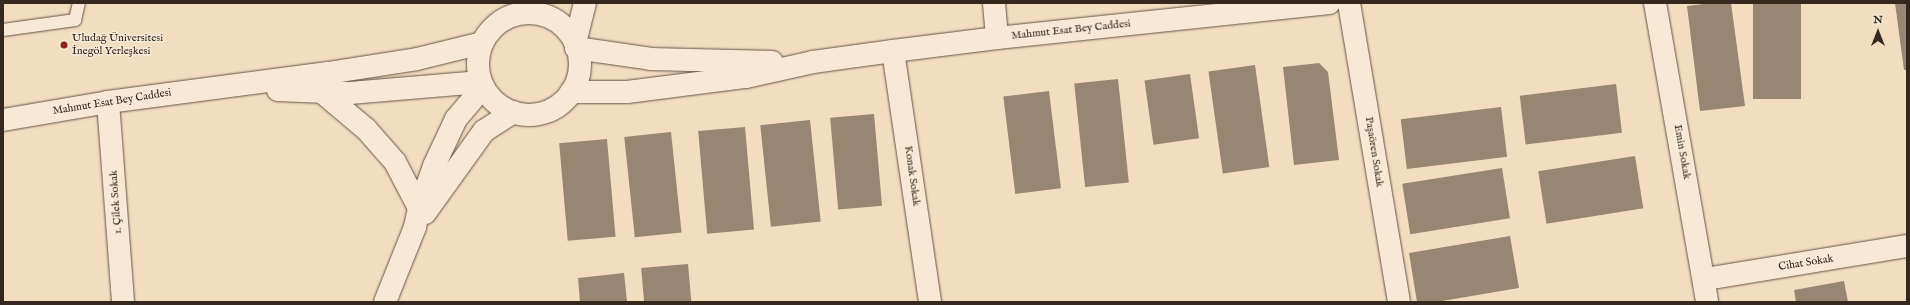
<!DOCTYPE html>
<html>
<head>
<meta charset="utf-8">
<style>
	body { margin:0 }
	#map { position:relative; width:1910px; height:305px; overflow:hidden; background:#f2ddbf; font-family:"IM FELL English",serif }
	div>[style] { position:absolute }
	.building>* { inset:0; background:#978672; transform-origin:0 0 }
	.roads { filter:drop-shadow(0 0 1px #645547) drop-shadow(0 0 1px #645547) }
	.service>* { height:12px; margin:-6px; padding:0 6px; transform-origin:6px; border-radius:6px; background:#f7e9d5 }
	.minor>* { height:22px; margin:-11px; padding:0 11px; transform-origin:11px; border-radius:11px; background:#f7e9d5 }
	.tertiary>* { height:22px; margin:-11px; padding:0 11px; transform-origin:11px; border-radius:11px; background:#f7e9d5 }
	.secondary>* { height:22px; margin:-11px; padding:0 11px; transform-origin:11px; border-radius:11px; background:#f7e9d5 }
	.secondary>.ring { margin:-11px; padding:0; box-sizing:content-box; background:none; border:22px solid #f7e9d5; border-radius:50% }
	.dots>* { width:11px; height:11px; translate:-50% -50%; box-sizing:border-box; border:2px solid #f7e9d5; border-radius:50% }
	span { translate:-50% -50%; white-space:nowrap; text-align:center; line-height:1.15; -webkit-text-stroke:3px #f7e9d5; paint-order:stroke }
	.street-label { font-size:11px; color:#34281f }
	.poi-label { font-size:11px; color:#34281f }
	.left { translate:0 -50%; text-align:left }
	.frame { position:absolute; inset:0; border:4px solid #34281f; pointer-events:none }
	.north { position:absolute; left:1858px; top:12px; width:40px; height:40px; -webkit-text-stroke:3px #f7e9d5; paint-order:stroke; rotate:0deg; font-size:11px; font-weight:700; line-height:16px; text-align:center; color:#34281f }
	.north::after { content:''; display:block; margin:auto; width:14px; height:18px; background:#34281f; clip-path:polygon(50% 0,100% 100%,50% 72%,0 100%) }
</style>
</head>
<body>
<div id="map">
	<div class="building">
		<div style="clip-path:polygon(1712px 3px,1731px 3px,1745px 106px,1700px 111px,1687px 6px)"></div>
		<div style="left:1753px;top:3px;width:48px;height:96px"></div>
		<div style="clip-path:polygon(1895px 3px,1907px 3px,1907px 70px,1904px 70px)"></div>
		<div style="clip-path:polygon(1319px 63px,1328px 72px,1339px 160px,1294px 165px,1283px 67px)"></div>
		<div style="left:1255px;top:65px;width:103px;height:47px;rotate:82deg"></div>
		<div style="left:1190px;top:74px;width:65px;height:46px;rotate:82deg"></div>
		<div style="left:1118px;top:79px;width:104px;height:44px;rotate:84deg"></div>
		<div style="left:1616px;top:84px;width:49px;height:97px;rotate:83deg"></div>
		<div style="left:1049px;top:91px;width:98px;height:46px;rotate:83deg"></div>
		<div style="left:1501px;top:107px;width:50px;height:101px;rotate:83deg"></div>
		<div style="left:874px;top:114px;width:92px;height:44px;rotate:85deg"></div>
		<div style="left:810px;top:120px;width:102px;height:50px;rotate:84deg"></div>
		<div style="left:745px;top:127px;width:103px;height:47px;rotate:85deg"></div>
		<div style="left:671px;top:132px;width:101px;height:47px;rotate:84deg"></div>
		<div style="left:607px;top:139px;width:98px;height:48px;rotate:85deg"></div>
		<div style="left:1635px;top:156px;width:53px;height:98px;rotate:81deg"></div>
		<div style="left:1502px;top:168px;width:51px;height:101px;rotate:81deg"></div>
		<div style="clip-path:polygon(1510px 236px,1519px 288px,1436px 302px,1417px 302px,1409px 253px)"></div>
		<div style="left:688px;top:264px;width:38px;height:47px;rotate:85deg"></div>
		<div style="clip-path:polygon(624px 273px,627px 302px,580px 302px,578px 278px)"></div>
		<div style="clip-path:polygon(1844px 281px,1848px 302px,1796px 302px,1794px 290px)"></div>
	</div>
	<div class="roads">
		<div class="service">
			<div style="left:3px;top:30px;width:73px;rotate:-7.9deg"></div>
			<div style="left:75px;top:20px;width:17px;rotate:-77deg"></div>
		</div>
		<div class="minor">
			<div style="left:1349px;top:3px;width:303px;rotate:80.5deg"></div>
			<div style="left:1655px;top:3px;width:303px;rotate:80.1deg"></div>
			<div style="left:893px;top:51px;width:254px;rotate:81.6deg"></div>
			<div style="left:322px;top:92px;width:57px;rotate:40.1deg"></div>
			<div style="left:366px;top:129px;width:44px;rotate:48.7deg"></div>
			<div style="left:395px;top:162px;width:52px;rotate:62.4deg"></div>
			<div style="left:108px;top:102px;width:201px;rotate:85.7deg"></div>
			<div style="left:425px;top:213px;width:101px;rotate:-54.3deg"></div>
			<div style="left:484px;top:131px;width:35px;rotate:-33deg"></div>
			<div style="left:1705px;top:279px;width:205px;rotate:-9.3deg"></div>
			<div style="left:385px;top:302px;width:81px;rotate:-68.2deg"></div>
			<div style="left:415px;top:227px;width:19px;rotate:-78deg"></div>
			<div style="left:419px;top:208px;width:45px;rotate:-70.3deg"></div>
			<div style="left:434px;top:166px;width:52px;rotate:-64.9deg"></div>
			<div style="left:456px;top:119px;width:42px;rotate:-49.8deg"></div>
		</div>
		<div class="tertiary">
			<div style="left:994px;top:3px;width:35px;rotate:85deg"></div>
		</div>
		<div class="secondary">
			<div class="ring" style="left:478px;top:13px;width:80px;height:80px"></div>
			<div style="left:575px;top:43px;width:41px;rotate:-76deg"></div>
			<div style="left:576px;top:48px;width:76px;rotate:8.3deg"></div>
			<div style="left:651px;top:59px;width:121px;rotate:1.4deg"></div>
			<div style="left:278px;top:90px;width:72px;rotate:2.4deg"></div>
			<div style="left:350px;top:93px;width:131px;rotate:-4.8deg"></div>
			<div style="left:571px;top:92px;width:56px"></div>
			<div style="left:627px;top:92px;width:120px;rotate:-7.2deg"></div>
			<div style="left:746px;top:77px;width:69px;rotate:-12.6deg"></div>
			<div style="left:813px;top:62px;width:81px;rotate:-7.8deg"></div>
			<div style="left:893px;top:51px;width:105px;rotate:-7.1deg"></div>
			<div style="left:997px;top:38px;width:334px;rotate:-6deg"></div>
			<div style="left:3px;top:120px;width:107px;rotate:-9.7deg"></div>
			<div style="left:108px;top:102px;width:222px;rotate:-7.5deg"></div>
			<div style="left:328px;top:73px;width:90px;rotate:-8.9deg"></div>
			<div style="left:417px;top:59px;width:67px;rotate:-13.8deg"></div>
		</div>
	</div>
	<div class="dots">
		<div style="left:64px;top:45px;background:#8f2418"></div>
	</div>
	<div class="street-label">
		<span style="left:1071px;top:30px;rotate:-6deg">Mahmut Esat Bey Caddesi</span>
		<span style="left:112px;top:102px;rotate:-9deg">Mahmut Esat Bey Caddesi</span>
		<span style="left:1374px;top:152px;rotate:81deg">Paşaören Sokak</span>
		<span style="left:1682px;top:152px;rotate:80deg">Emin Sokak</span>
		<span style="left:912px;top:176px;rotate:82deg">Konak Sokak</span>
		<span style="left:116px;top:202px;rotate:-94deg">1. Çilek Sokak</span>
		<span style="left:1806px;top:263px;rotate:-9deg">Cihat Sokak</span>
	</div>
	<div class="poi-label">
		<span class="left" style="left:72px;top:45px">Uludağ Üniversitesi<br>İnegöl Yerleşkesi</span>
	</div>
	<div class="frame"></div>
	<div class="north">N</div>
</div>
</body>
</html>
